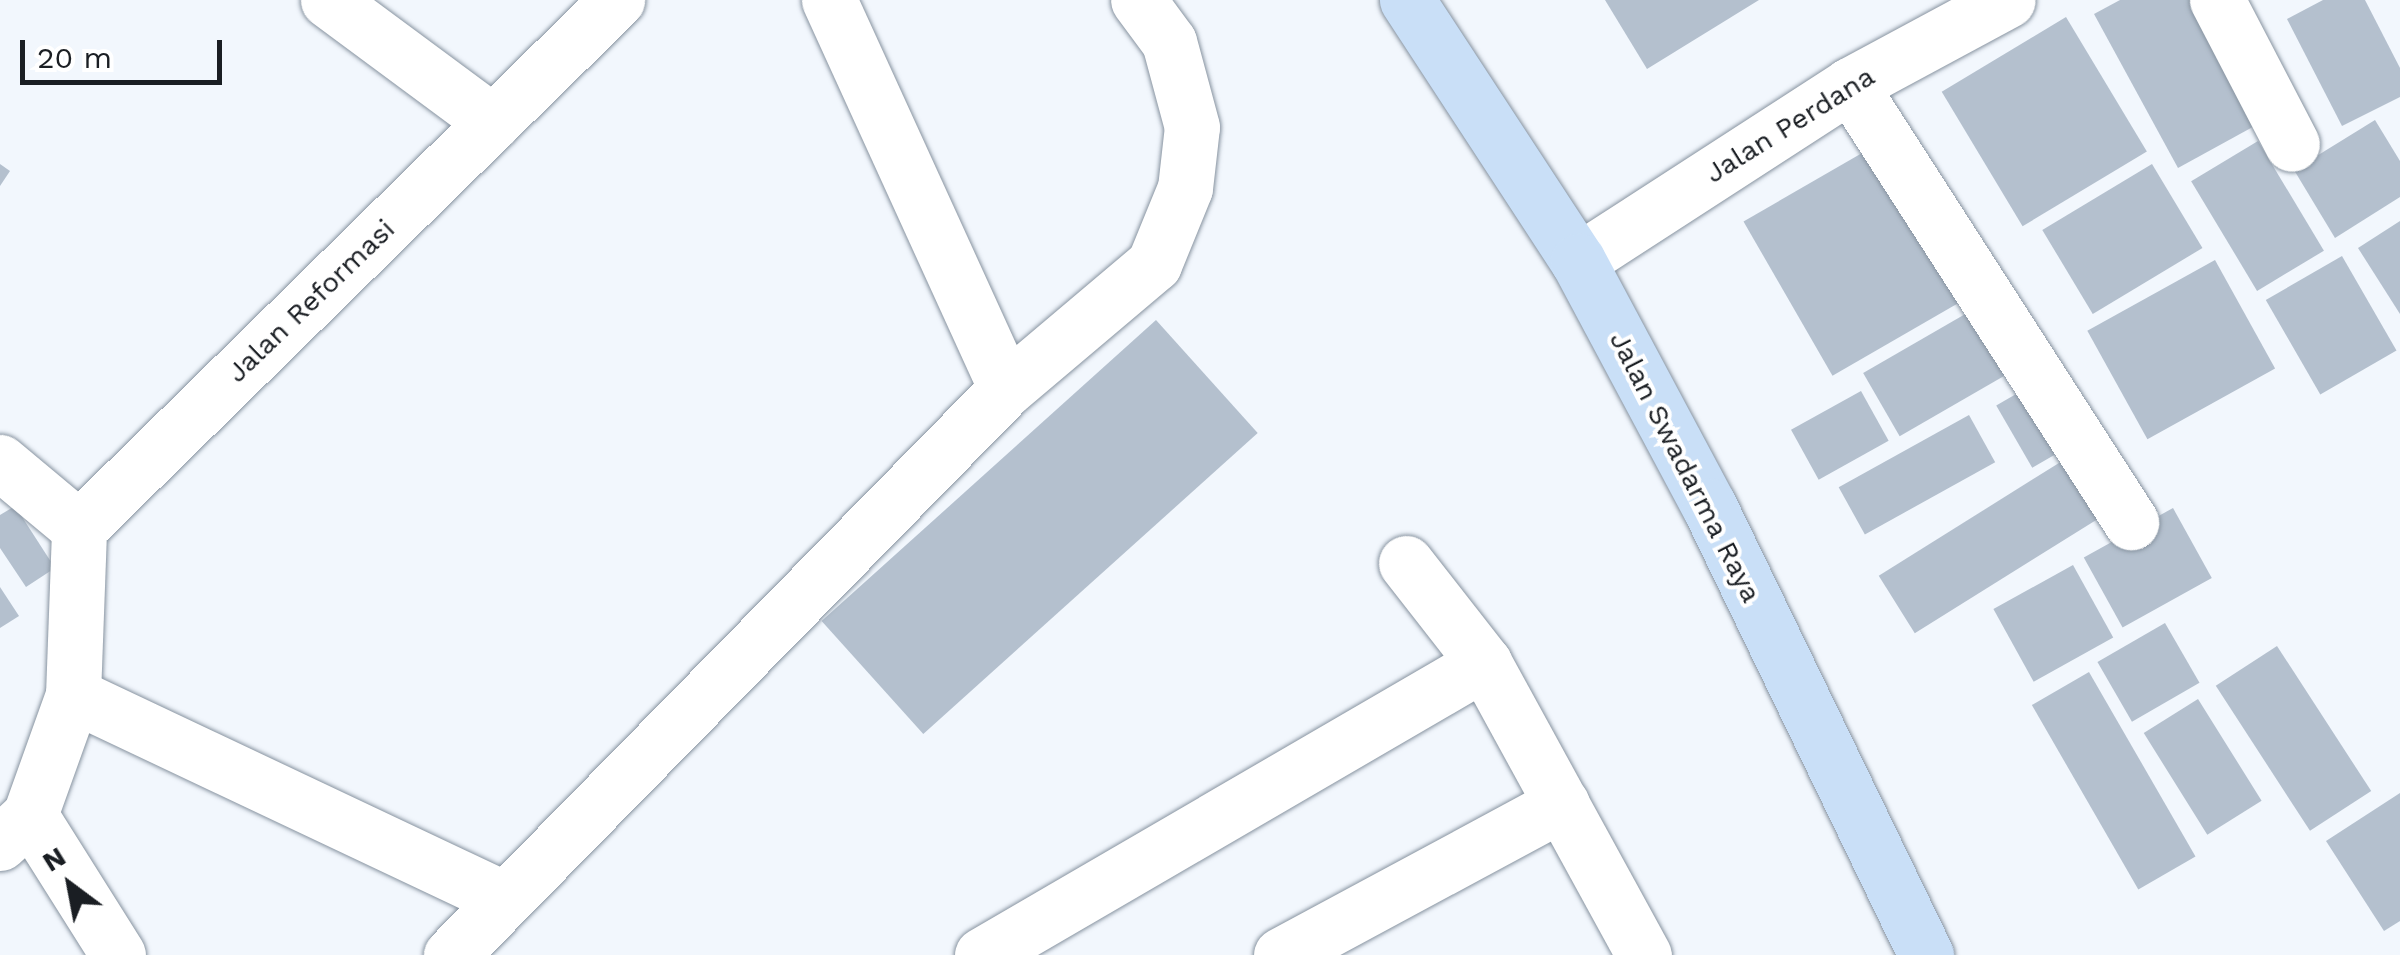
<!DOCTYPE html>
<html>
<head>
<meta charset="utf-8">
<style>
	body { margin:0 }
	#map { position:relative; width:2400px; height:955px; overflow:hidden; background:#f2f7fd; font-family:"Work Sans",sans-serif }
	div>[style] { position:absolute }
	.building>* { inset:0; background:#b4c0ce; transform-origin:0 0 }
	.roads { filter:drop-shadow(0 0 2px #8793a0) drop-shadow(0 0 2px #8793a0) }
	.minor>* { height:55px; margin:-27.5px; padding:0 27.5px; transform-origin:27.5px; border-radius:27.5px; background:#fff }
	.major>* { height:55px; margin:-27.5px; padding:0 27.5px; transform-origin:27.5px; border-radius:27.5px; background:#c9dff7 }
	span { translate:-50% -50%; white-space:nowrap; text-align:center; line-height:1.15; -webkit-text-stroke:8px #fff; paint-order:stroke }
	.street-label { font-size:28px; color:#1a1e23 }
	.north { position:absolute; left:20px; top:835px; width:100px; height:100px; -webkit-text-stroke:8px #fff; paint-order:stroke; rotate:328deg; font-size:28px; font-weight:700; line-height:40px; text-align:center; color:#1a1e23 }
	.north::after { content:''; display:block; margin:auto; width:35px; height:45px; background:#1a1e23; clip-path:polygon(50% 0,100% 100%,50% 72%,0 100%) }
	.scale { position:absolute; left:20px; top:40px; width:202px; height:45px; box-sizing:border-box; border:5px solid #1a1e23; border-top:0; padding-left:12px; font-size:30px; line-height:35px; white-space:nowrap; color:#1a1e23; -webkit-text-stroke:8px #fff; paint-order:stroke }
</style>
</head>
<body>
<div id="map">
	<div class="building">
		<div style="clip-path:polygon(1605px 0,1759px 0,1647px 69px)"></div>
		<div style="clip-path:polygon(2120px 0,2194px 0,2260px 123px,2178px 168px,2094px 14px)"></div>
		<div style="clip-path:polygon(2323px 0,2365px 0,2400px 68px,2400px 97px,2342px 126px,2287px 19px)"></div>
		<div style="left:2066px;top:17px;width:157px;height:145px;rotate:59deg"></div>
		<div style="clip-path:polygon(2375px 120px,2400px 161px,2400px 197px,2335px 238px,2294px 170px)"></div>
		<div style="left:2258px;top:141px;width:128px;height:78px;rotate:59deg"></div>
		<div style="left:1876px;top:145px;width:178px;height:153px;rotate:60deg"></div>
		<div style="clip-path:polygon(0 164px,10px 171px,0 186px)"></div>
		<div style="left:2152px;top:164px;width:98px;height:128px;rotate:59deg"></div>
		<div style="clip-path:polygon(2400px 221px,2400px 314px,2358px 248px)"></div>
		<div style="left:2342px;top:256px;width:109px;height:88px;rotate:60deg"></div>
		<div style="left:2215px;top:260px;width:124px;height:146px;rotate:61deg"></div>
		<div style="left:1974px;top:309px;width:73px;height:128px;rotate:60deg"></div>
		<div style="left:1156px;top:320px;width:152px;height:450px;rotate:48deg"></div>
		<div style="left:2030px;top:386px;width:72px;height:39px;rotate:60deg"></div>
		<div style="left:1861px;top:391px;width:57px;height:80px;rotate:61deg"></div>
		<div style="left:1969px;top:415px;width:54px;height:149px;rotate:61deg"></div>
		<div style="left:2067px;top:458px;width:68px;height:222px;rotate:58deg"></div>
		<div style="clip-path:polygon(15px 506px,55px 568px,26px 587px,0 548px,0 515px)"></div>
		<div style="left:2173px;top:508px;width:80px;height:102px;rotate:61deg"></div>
		<div style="left:2073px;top:565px;width:83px;height:91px;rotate:61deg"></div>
		<div style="clip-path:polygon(0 587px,19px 616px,0 628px)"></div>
		<div style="left:2165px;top:623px;width:69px;height:78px;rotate:60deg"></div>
		<div style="left:2277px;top:646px;width:173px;height:73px;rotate:57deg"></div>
		<div style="left:2089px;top:672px;width:213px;height:66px;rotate:60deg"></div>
		<div style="left:2198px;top:699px;width:120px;height:64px;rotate:58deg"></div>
		<div style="clip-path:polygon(2400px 793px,2400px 921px,2384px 931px,2326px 841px)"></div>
	</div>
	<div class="roads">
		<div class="minor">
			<div style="left:328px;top:0;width:205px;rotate:36.5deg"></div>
			<div style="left:829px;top:0;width:427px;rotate:65.5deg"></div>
			<div style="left:2217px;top:0;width:162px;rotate:62.5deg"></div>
			<div style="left:1850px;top:85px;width:520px;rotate:57.26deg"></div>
			<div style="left:1578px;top:261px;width:324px;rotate:-32.9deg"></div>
			<div style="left:1850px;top:85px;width:179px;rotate:-28.3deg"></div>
			<div style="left:0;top:462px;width:103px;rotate:39.9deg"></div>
			<div style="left:79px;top:528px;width:754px;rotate:-44.46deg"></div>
			<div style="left:1406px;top:563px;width:127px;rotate:52deg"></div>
			<div style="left:73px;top:695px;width:476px;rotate:25.3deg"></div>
			<div style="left:30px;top:815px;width:165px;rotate:57.8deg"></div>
			<div style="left:0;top:843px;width:41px;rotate:-43deg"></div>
			<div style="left:30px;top:815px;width:127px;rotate:-70.3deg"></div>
			<div style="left:73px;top:695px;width:167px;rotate:-87.9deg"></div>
			<div style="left:451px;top:955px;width:793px;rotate:-45.56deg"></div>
			<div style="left:1006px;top:389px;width:194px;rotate:-40.2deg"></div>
			<div style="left:1154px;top:264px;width:82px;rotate:-67.8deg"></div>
			<div style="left:1185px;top:188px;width:61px;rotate:-83.5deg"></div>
			<div style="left:1192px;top:127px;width:88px;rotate:-105.1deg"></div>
			<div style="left:1169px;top:42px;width:52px;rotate:-126.4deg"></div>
			<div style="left:982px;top:955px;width:581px;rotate:-30.19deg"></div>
			<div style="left:1484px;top:663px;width:333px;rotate:61.3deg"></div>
			<div style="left:1281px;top:955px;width:319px;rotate:-28.3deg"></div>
		</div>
		<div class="major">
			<div style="left:1407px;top:0;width:312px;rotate:56.8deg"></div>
			<div style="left:1578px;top:261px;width:278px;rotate:61.9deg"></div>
			<div style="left:1709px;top:506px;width:499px;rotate:64.2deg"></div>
		</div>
	</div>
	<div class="street-label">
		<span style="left:1790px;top:125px;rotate:-32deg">Jalan Perdana</span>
		<span style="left:311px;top:301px;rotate:-44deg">Jalan Reformasi</span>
		<span style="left:1685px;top:467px;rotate:63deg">Jalan Swadarma Raya</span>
	</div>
	<div class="north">N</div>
	<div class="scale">20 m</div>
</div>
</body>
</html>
